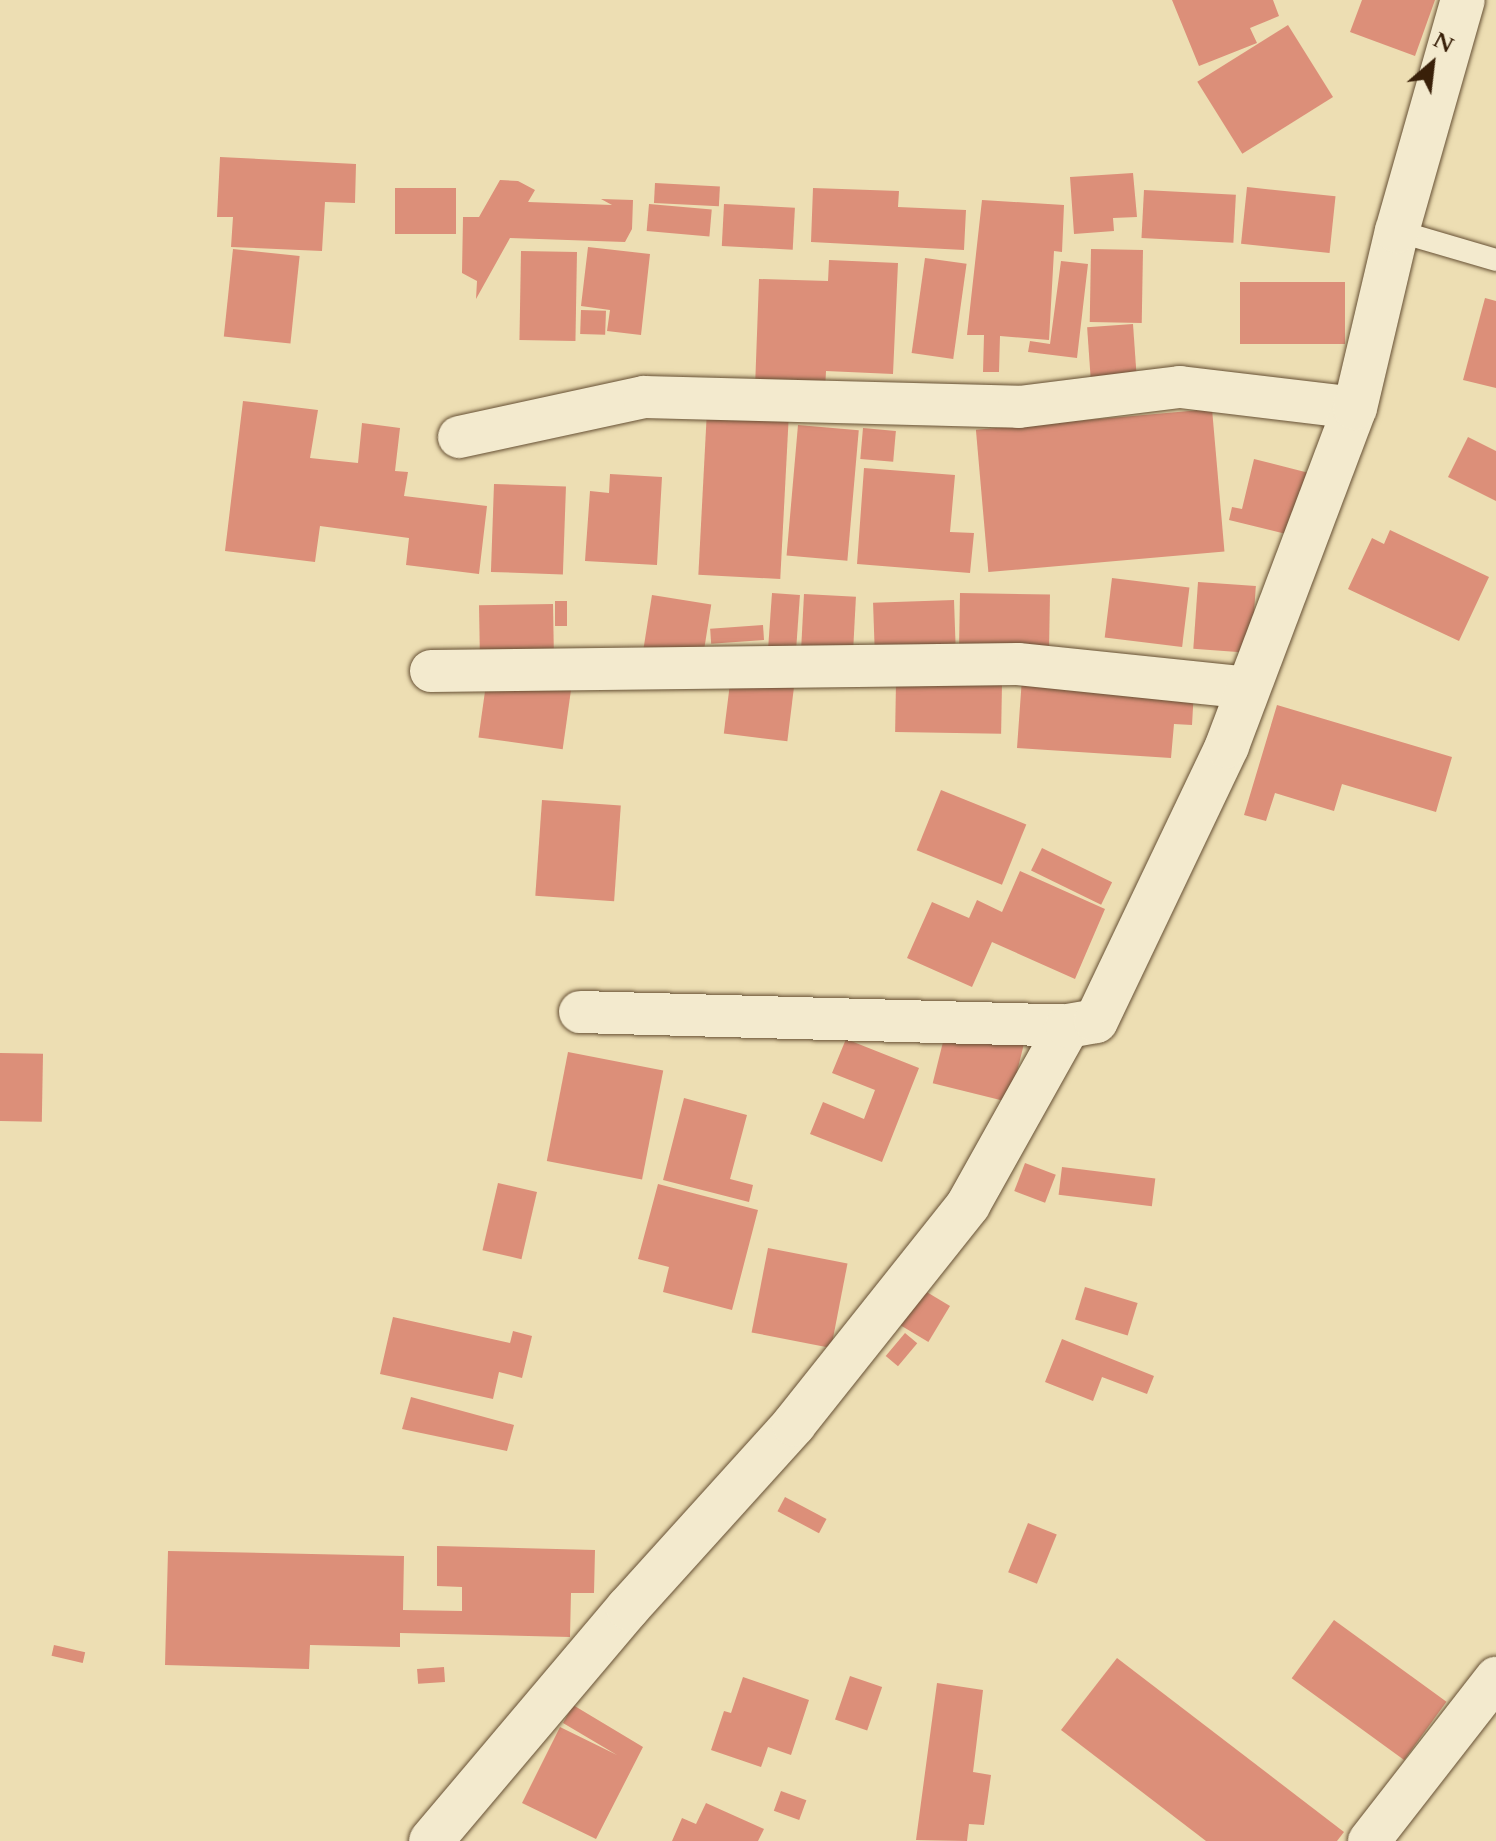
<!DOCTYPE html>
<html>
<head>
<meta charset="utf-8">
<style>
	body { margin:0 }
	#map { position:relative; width:1496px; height:1841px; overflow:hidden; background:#eddeb3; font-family:Cardo,serif }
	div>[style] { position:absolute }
	.building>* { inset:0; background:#dc8f79; transform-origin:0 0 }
	.roads { filter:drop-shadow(0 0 2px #665034) drop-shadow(0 0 2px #665034) }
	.lane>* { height:22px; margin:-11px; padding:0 11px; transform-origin:11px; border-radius:11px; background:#f3eace }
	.street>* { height:42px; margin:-21px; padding:0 21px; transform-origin:21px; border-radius:21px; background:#f3eace }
	.secondary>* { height:44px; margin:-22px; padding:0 22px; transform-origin:22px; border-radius:22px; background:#f3eace }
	span { translate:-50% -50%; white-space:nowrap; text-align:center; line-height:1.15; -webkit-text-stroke:6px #f3eace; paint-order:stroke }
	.north { position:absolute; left:1392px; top:24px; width:80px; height:80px; -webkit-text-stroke:6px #f3eace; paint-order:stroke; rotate:28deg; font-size:22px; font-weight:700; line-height:32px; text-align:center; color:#392009 }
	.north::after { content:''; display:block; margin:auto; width:28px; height:36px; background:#392009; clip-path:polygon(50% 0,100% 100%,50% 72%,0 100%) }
</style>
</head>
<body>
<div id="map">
	<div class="building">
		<div style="clip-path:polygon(1172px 0,1273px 0,1279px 16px,1250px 28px,1257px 43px,1199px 66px)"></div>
		<div style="clip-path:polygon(1362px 0,1435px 0,1415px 56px,1350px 32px)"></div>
		<div style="left:1288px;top:25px;width:85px;height:107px;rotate:58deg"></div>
		<div style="clip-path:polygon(220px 157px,356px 164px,355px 203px,325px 202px,322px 251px,231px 247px,233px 217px,217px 217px)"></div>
		<div style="clip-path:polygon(1133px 173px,1137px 217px,1113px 218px,1114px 231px,1074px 234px,1070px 177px)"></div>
		<div style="clip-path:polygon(500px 180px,518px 181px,535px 190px,528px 202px,612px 205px,601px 199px,633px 200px,632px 229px,625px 242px,510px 238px,476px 299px,477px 281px,462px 273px,463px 217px,479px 217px)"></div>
		<div style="left:655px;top:183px;width:65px;height:20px;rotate:3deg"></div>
		<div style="left:1247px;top:187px;width:89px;height:57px;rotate:6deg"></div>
		<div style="left:456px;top:188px;width:46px;height:61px;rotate:90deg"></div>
		<div style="clip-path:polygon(813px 188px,899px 191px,898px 207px,966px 210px,964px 250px,811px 242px)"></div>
		<div style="left:1144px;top:190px;width:92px;height:48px;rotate:3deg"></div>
		<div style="clip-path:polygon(982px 200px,1064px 205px,1062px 252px,1054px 251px,1049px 340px,1000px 336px,999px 372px,983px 372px,984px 335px,967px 335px)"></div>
		<div style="left:649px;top:204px;width:63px;height:27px;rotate:5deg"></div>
		<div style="left:724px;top:204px;width:71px;height:42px;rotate:3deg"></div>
		<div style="clip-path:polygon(588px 247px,650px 254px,641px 335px,607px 331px,610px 310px,581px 306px)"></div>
		<div style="left:233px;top:249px;width:67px;height:88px;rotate:6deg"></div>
		<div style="left:1091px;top:249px;width:52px;height:73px;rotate:1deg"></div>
		<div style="left:521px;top:251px;width:56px;height:89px;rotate:1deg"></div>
		<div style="left:925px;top:258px;width:42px;height:96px;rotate:8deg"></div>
		<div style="clip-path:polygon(829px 260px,898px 263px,893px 374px,826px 371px,825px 391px,755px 388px,759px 279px,828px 281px)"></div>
		<div style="clip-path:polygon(1061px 261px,1088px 264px,1077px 358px,1028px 352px,1030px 341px,1050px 344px)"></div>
		<div style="left:1240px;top:282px;width:105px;height:62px"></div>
		<div style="clip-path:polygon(1485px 298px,1496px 301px,1496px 388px,1463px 380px)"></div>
		<div style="left:581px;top:310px;width:25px;height:24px;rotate:2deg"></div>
		<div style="left:1133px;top:324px;width:51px;height:46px;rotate:86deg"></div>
		<div style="clip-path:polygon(243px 401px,318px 410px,310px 458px,358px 463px,362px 423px,400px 428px,395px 471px,408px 472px,404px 496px,487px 506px,479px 574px,406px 565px,409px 538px,320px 526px,315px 562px,225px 551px)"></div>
		<div style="left:1212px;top:409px;width:143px;height:237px;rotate:85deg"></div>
		<div style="left:707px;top:410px;width:82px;height:165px;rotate:3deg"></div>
		<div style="left:798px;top:425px;width:61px;height:131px;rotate:5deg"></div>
		<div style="left:863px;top:428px;width:33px;height:31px;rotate:5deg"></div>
		<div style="clip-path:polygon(1468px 437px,1496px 451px,1496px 501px,1448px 477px)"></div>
		<div style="clip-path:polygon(1254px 459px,1309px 473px,1294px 536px,1229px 520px,1232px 507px,1242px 509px)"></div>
		<div style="clip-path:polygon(864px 468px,955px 475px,950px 532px,974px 533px,970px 573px,857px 564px)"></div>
		<div style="clip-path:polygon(610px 474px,662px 477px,657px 565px,585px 561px,590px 491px,609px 493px)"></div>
		<div style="left:494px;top:484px;width:72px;height:88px;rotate:2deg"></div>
		<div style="clip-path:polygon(1390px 530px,1489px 577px,1459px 641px,1348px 589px,1372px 538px,1384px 544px)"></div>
		<div style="left:1112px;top:578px;width:78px;height:60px;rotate:7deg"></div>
		<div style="left:1198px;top:582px;width:58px;height:67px;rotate:4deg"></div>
		<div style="left:772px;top:593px;width:28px;height:54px;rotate:4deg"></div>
		<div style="left:960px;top:593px;width:90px;height:56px;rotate:1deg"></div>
		<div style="left:804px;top:594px;width:52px;height:59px;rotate:3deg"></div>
		<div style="left:652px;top:595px;width:60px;height:57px;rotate:9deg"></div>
		<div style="left:954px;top:600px;width:48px;height:81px;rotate:88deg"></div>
		<div style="left:555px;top:601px;width:12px;height:25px"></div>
		<div style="left:553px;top:604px;width:55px;height:74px;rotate:89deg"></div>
		<div style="left:763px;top:625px;width:15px;height:53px;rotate:86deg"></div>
		<div style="left:731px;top:675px;width:64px;height:59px;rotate:7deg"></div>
		<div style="left:487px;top:677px;width:85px;height:61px;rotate:8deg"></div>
		<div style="clip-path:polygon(1022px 678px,1194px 690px,1192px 725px,1174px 724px,1171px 758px,1017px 748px)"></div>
		<div style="left:896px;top:682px;width:106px;height:50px;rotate:1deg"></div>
		<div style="clip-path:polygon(1277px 705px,1452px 757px,1436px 812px,1342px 784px,1334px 811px,1275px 793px,1266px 821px,1244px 815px)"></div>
		<div style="left:941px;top:790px;width:92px;height:65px;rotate:22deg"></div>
		<div style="left:542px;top:800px;width:79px;height:96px;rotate:4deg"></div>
		<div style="left:1042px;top:848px;width:78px;height:25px;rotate:26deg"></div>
		<div style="clip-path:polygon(1020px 871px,1105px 909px,1075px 979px,992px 942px,972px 987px,907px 958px,932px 902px,969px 918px,977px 900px,1002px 912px)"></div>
		<div style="left:947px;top:1026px;width:79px;height:59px;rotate:14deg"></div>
		<div style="clip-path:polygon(846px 1039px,919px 1068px,882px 1162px,810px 1134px,823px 1102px,864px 1119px,875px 1090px,832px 1073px)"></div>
		<div style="left:568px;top:1052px;width:97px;height:111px;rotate:11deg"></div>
		<div style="left:0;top:1053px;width:43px;height:68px;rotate:1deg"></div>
		<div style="clip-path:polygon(684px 1098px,747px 1115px,730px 1179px,753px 1185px,749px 1202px,663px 1180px)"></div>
		<div style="left:1025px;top:1163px;width:33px;height:30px;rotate:21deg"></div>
		<div style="left:1062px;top:1167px;width:94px;height:28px;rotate:7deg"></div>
		<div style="left:498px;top:1183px;width:40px;height:69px;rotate:13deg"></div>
		<div style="clip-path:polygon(658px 1184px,758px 1210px,732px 1310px,663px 1292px,669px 1267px,638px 1259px)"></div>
		<div style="left:768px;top:1248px;width:81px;height:86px;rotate:11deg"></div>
		<div style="left:1085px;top:1287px;width:55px;height:34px;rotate:17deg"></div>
		<div style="left:920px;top:1288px;width:35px;height:42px;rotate:31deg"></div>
		<div style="clip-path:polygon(393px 1317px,510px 1343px,513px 1331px,532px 1336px,522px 1378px,499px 1372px,493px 1399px,380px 1374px)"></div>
		<div style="left:905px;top:1333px;width:16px;height:30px;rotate:40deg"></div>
		<div style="clip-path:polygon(1062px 1339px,1154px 1376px,1147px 1394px,1102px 1377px,1093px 1401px,1045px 1382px)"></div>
		<div style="clip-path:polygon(411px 1397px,514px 1425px,507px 1451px,402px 1429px)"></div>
		<div style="left:785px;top:1497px;width:47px;height:16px;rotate:28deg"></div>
		<div style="left:1028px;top:1523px;width:31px;height:53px;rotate:22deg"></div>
		<div style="clip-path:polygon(437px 1546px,595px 1550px,594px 1593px,571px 1593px,570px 1637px,400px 1633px,400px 1647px,310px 1645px,309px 1669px,165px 1665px,168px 1551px,404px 1556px,403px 1610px,462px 1611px,462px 1587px,437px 1586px)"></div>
		<div style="left:1334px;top:1620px;width:139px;height:72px;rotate:36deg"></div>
		<div style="left:54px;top:1645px;width:32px;height:11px;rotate:13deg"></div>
		<div style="clip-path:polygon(1117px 1658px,1344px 1832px,1337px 1841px,1206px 1841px,1061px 1730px)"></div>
		<div style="left:444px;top:1667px;width:15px;height:27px;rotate:86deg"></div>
		<div style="left:850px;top:1676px;width:34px;height:46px;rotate:19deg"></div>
		<div style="clip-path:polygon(743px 1677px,809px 1700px,791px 1755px,768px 1747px,761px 1767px,711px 1750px,724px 1711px,731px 1713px)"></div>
		<div style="clip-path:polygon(937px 1683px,983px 1690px,973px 1772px,991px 1775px,984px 1825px,969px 1824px,967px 1841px,916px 1840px)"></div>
		<div style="clip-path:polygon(573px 1705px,643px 1747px,596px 1839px,522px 1803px,560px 1727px,617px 1755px,563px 1723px)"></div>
		<div style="left:781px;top:1791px;width:27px;height:21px;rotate:20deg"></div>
		<div style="clip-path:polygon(706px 1803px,764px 1829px,758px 1841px,672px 1841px,682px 1818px,696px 1824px)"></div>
	</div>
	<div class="roads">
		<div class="lane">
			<div style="left:1397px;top:231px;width:103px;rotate:16.3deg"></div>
		</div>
		<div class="street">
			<div style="left:459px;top:437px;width:189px;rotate:-12.2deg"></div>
			<div style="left:644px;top:397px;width:375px;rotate:1.5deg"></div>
			<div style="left:1019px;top:407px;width:162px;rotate:-7.1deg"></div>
			<div style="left:1180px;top:387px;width:176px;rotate:6.8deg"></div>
			<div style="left:431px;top:671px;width:587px;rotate:-0.68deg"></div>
			<div style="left:1018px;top:664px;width:232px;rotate:5.9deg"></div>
			<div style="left:580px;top:1012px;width:488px;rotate:1.6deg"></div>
			<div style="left:1369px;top:1841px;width:207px;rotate:-52.1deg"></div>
		</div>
		<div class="secondary">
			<div style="left:431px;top:1841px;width:305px;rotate:-49.8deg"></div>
			<div style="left:628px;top:1608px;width:248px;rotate:-47.9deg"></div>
			<div style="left:794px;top:1424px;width:280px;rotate:-51.5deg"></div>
			<div style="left:968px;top:1205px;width:205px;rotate:-60.8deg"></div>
			<div style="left:1068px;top:1026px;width:28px;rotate:-10deg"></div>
			<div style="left:1096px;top:1021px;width:305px;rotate:-64.5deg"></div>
			<div style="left:1227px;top:746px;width:361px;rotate:-69.3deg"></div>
			<div style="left:1355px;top:408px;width:182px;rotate:-76.7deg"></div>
			<div style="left:1397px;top:231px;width:240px;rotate:-74.1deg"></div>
		</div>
	</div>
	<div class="north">N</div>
</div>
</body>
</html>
